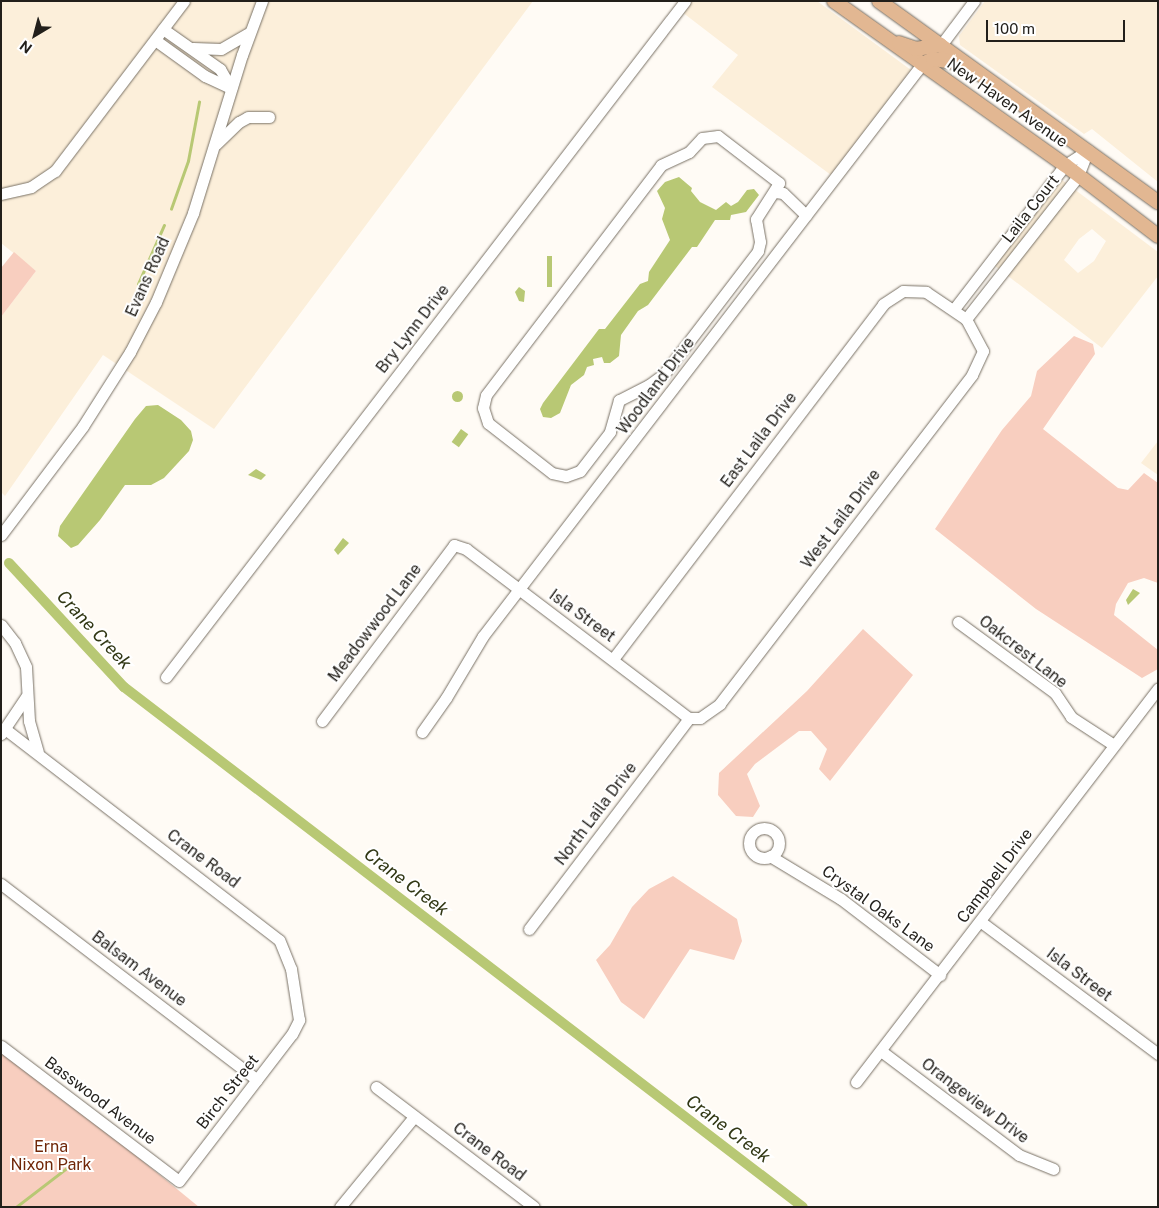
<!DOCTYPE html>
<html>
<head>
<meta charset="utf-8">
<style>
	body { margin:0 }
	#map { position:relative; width:1159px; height:1208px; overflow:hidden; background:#fffbf5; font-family:"Public Sans",sans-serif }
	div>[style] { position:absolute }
	.built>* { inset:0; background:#fcefda }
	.green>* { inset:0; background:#f8cebf }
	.water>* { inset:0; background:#b8c874; transform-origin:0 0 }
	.round { border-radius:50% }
	.stream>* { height:2.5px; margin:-1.25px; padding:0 1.25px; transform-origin:1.25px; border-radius:1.25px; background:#b8c874 }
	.canal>* { height:10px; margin:-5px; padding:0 5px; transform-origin:5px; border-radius:5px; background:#b8c874 }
	.roads { filter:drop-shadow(0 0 1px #797165) drop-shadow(0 0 1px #797165) }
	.minor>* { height:11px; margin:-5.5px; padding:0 5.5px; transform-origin:5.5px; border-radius:5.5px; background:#fff }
	.minor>.ring { margin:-5.5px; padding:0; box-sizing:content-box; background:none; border:11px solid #fff; border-radius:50% }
	.major>* { height:14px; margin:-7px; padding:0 7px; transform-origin:7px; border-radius:7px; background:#e2b792 }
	span { translate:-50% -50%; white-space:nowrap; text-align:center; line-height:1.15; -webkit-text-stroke:4px #fff; paint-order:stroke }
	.street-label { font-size:16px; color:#221f1a }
	.park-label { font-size:16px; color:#702708 }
	.water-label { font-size:18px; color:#313714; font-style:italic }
	.frame { position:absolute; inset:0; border:2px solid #221f1a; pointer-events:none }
	.north { position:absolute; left:10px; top:10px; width:50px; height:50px; -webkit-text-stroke:4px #fff; paint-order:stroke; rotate:217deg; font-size:14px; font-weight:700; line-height:20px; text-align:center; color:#221f1a }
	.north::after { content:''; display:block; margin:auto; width:18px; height:22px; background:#221f1a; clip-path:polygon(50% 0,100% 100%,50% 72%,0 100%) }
	.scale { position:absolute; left:986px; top:20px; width:139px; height:22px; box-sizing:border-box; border:2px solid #221f1a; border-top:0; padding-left:6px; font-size:15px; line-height:18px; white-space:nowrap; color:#221f1a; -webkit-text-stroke:4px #fff; paint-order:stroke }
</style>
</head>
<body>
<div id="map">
	<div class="built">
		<div style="clip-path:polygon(1px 1px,533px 1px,214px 429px,103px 355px,5px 496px,1px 492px,1px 317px,36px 271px,1px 243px)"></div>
		<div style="clip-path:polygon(691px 1px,817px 1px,911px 70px,831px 175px,712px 87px,738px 55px,682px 12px)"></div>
		<div style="clip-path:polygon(985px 1px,1158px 1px,1158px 182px,1092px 129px,1084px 134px,960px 45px,959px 36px)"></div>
		<div style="clip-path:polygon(evenodd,1062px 180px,1158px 252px,1158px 276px,1102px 348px,995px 266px,1062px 180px,1092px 229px,1106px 241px,1094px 261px,1078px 273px,1064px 260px,1079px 239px,1092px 229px)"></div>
		<div style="clip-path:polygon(1158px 441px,1158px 475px,1141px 463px)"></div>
	</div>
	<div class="green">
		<div style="clip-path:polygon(14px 252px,36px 271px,1px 317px,1px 268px)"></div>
		<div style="clip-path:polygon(1074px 336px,1093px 344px,1095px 354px,1043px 429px,1118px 488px,1128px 490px,1144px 473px,1158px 483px,1158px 583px,1144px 578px,1128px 583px,1116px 604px,1114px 615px,1158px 650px,1158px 669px,1142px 678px,1036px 609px,935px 529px,1002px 430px,1031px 396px,1037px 371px)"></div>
		<div style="clip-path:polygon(863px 629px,913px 675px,830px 781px,819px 769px,827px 749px,811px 731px,799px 731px,755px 764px,747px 774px,760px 806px,753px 817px,736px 816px,718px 795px,719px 773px,807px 691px)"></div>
		<div style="clip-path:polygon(673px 876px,737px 919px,742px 941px,734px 960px,690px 949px,644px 1019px,621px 1002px,596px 960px,610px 945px,632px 907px,649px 889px)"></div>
		<div style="clip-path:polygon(1px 1053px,139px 1158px,199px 1207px,1px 1207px)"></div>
	</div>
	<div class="water">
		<div style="clip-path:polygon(679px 177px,692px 188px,691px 191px,700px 202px,716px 210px,726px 202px,731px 206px,738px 202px,747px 190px,754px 189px,759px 195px,746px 212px,731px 215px,730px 220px,715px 220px,697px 247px,692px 247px,648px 305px,638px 311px,621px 335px,619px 356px,610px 363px,604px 363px,602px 357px,593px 359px,594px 365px,587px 367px,584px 375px,571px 385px,560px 413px,551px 418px,543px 417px,540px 409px,543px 403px,599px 329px,605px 329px,640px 284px,648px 281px,649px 272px,670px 240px,662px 219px,665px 208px,657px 191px,665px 182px)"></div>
		<div style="left:547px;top:256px;width:5px;height:31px"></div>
		<div style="clip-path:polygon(519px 287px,525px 291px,524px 302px,519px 301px,515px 292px)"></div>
		<div class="round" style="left:451.5px;top:390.5px;width:11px;height:11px"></div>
		<div style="clip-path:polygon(158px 405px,181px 420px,191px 431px,193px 440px,189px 451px,164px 478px,151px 485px,125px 485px,100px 520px,78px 545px,71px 548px,58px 536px,60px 526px,135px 419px,146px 406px)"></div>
		<div style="left:461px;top:429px;width:9px;height:16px;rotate:36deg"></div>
		<div style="clip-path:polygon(256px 469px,266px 475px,261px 480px,248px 475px)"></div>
		<div style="clip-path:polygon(343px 538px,349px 543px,338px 555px,334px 550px)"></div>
		<div style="clip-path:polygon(1133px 589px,1140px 593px,1128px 605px,1126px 600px)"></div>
	</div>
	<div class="stream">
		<div style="left:171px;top:209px;width:51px;rotate:-70.5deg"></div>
		<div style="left:188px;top:161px;width:60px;rotate:-79.4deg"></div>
		<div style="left:138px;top:284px;width:64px;rotate:-66.2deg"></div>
		<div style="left:16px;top:1207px;width:71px;rotate:-37.5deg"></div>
	</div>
	<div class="canal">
		<div style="left:9px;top:563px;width:169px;rotate:47.2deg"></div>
		<div style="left:124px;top:687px;width:855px;rotate:37.45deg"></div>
	</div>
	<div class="roads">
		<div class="minor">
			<div style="left:163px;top:29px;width:70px;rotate:35.1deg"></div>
			<div style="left:220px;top:69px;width:22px;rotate:60deg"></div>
			<div style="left:155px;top:40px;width:62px;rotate:35.8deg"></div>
			<div style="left:205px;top:76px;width:29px;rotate:25deg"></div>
			<div style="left:941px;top:45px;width:55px;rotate:-53.1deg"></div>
			<div style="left:193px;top:48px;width:28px;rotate:2deg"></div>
			<div style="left:221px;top:49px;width:32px;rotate:-30deg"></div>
			<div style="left:718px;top:136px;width:77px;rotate:37.6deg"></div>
			<div style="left:779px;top:183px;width:43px;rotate:122.6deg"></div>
			<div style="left:756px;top:219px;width:23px;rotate:80deg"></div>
			<div style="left:760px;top:242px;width:9px;rotate:103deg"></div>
			<div style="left:758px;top:251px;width:155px;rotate:127.4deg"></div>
			<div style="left:664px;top:374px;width:19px;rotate:144deg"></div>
			<div style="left:649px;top:385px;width:34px;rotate:153deg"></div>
			<div style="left:619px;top:400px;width:33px;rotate:106deg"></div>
			<div style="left:610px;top:432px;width:49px;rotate:127.6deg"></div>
			<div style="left:580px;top:471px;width:15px;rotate:160deg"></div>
			<div style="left:566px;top:476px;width:14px;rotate:-168deg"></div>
			<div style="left:552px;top:473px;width:81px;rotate:-142deg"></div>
			<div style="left:488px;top:423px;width:16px;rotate:-108deg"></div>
			<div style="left:483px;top:408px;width:13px;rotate:-77deg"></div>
			<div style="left:486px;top:395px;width:289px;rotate:-52.7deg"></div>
			<div style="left:661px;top:165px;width:31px;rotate:-25deg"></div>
			<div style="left:689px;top:152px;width:19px;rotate:-47deg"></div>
			<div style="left:702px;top:138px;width:16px;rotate:-7deg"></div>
			<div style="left:216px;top:144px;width:32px;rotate:-44deg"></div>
			<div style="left:239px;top:122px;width:10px;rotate:-29deg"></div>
			<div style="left:248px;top:117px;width:21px"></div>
			<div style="left:775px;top:192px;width:8px;rotate:7deg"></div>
			<div style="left:783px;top:193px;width:32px;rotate:44deg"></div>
			<div style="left:1px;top:194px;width:31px;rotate:-13deg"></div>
			<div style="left:31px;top:187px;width:29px;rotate:-34deg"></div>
			<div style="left:55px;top:171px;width:213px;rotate:-52.8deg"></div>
			<div style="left:954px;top:309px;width:182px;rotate:-52.4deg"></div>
			<div style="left:1065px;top:165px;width:27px;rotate:-33deg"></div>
			<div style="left:966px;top:319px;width:182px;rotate:-51.9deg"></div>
			<div style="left:1078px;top:176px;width:28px;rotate:-69deg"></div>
			<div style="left:1px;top:535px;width:136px;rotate:-53deg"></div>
			<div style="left:83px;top:426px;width:88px;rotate:-57.6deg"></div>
			<div style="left:130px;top:352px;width:56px;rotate:-62.5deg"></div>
			<div style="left:156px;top:302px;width:96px;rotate:-67.4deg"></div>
			<div style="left:193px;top:213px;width:165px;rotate:-72.8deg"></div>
			<div style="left:242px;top:55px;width:58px;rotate:-69.7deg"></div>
			<div style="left:958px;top:622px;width:120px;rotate:36.2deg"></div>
			<div style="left:1055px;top:693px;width:29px;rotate:56deg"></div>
			<div style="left:1071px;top:717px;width:51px;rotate:33.1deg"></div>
			<div style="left:1px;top:625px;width:23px;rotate:52deg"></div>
			<div style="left:15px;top:643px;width:26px;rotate:65deg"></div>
			<div style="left:26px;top:667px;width:54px;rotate:86.8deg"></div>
			<div style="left:29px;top:721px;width:32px;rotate:74deg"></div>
			<div style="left:613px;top:659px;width:446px;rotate:-52.7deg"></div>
			<div style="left:883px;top:304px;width:24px;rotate:-33deg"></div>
			<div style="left:903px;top:291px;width:23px;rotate:2deg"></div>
			<div style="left:926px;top:292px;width:48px;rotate:34deg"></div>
			<div style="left:966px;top:319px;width:36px;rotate:62deg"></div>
			<div style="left:983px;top:351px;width:26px;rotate:115deg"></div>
			<div style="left:972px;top:375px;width:414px;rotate:127.5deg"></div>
			<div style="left:720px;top:704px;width:24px;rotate:145deg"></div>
			<div style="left:700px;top:718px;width:11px;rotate:180deg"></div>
			<div style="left:166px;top:677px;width:852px;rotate:-52.48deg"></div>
			<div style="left:322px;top:721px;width:220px;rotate:-53.1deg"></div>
			<div style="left:454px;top:545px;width:13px;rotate:18deg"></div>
			<div style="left:466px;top:549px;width:280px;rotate:37.2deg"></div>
			<div style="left:422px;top:732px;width:42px;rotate:-54.8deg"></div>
			<div style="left:446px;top:698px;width:72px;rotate:-59.2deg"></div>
			<div style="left:483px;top:636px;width:721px;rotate:-52.49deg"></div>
			<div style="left:1px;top:734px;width:45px;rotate:-56deg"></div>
			<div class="ring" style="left:749px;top:828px;width:19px;height:19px"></div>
			<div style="left:770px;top:856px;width:83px;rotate:31.2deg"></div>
			<div style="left:841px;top:899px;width:125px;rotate:37.5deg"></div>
			<div style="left:1px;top:884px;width:322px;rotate:37.4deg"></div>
			<div style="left:981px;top:922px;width:221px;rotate:36.7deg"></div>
			<div style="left:529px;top:929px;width:265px;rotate:-52.8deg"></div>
			<div style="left:1px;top:1046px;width:223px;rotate:37.2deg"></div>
			<div style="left:179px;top:1181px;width:185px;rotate:-52.5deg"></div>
			<div style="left:292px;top:1034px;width:16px;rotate:-63deg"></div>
			<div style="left:299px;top:1020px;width:52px;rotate:-98.9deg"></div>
			<div style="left:291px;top:969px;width:31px;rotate:-112deg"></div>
			<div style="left:279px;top:940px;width:346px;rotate:-142.4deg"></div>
			<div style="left:881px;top:1051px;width:173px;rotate:37deg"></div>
			<div style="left:1019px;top:1155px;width:37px;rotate:22deg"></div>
			<div style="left:856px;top:1082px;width:496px;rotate:-52.5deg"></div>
			<div style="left:376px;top:1087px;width:198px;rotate:37.2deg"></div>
			<div style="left:340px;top:1207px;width:117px;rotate:-50.6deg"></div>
		</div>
		<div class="major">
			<div style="left:834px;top:1px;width:283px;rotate:35.4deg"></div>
			<div style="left:1065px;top:165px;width:117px;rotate:37.4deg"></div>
			<div style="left:879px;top:1px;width:344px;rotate:35.8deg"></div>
			<div style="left:899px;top:43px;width:18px;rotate:19deg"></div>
			<div style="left:916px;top:49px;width:25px;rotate:-9deg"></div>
			<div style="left:922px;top:64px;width:12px;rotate:-24deg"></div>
			<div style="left:933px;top:59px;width:29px;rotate:8deg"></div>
		</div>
	</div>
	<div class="street-label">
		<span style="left:1007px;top:103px;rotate:35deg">New Haven Avenue</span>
		<span style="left:1031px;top:209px;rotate:-52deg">Laila Court</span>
		<span style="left:148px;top:277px;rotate:-66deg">Evans Road</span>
		<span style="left:413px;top:329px;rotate:-52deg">Bry Lynn Drive</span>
		<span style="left:656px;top:386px;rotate:-53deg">Woodland Drive</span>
		<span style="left:759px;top:440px;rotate:-53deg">East Laila Drive</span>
		<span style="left:841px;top:519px;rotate:-53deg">West Laila Drive</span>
		<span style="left:582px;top:616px;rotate:36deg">Isla Street</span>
		<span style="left:375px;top:623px;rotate:-53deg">Meadowwood Lane</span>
		<span style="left:1023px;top:652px;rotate:38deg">Oakcrest Lane</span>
		<span style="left:596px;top:814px;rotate:-53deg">North Laila Drive</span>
		<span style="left:203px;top:859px;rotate:37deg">Crane Road</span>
		<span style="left:995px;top:876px;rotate:-53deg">Campbell Drive</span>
		<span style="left:878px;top:909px;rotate:36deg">Crystal Oaks Lane</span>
		<span style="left:139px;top:969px;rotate:37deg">Balsam Avenue</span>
		<span style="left:1079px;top:975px;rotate:37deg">Isla Street</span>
		<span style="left:228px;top:1092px;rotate:-52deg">Birch Street</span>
		<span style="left:100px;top:1101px;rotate:37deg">Basswood Avenue</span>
		<span style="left:975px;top:1101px;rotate:37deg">Orangeview Drive</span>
		<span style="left:489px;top:1152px;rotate:37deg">Crane Road</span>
	</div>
	<div class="park-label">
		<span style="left:51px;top:1156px">Erna<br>Nixon Park</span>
	</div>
	<div class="water-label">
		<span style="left:94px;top:630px;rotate:47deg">Crane Creek</span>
		<span style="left:406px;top:882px;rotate:37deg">Crane Creek</span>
		<span style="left:728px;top:1129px;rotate:37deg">Crane Creek</span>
	</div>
	<div class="frame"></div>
	<div class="north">N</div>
	<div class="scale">100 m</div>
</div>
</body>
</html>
